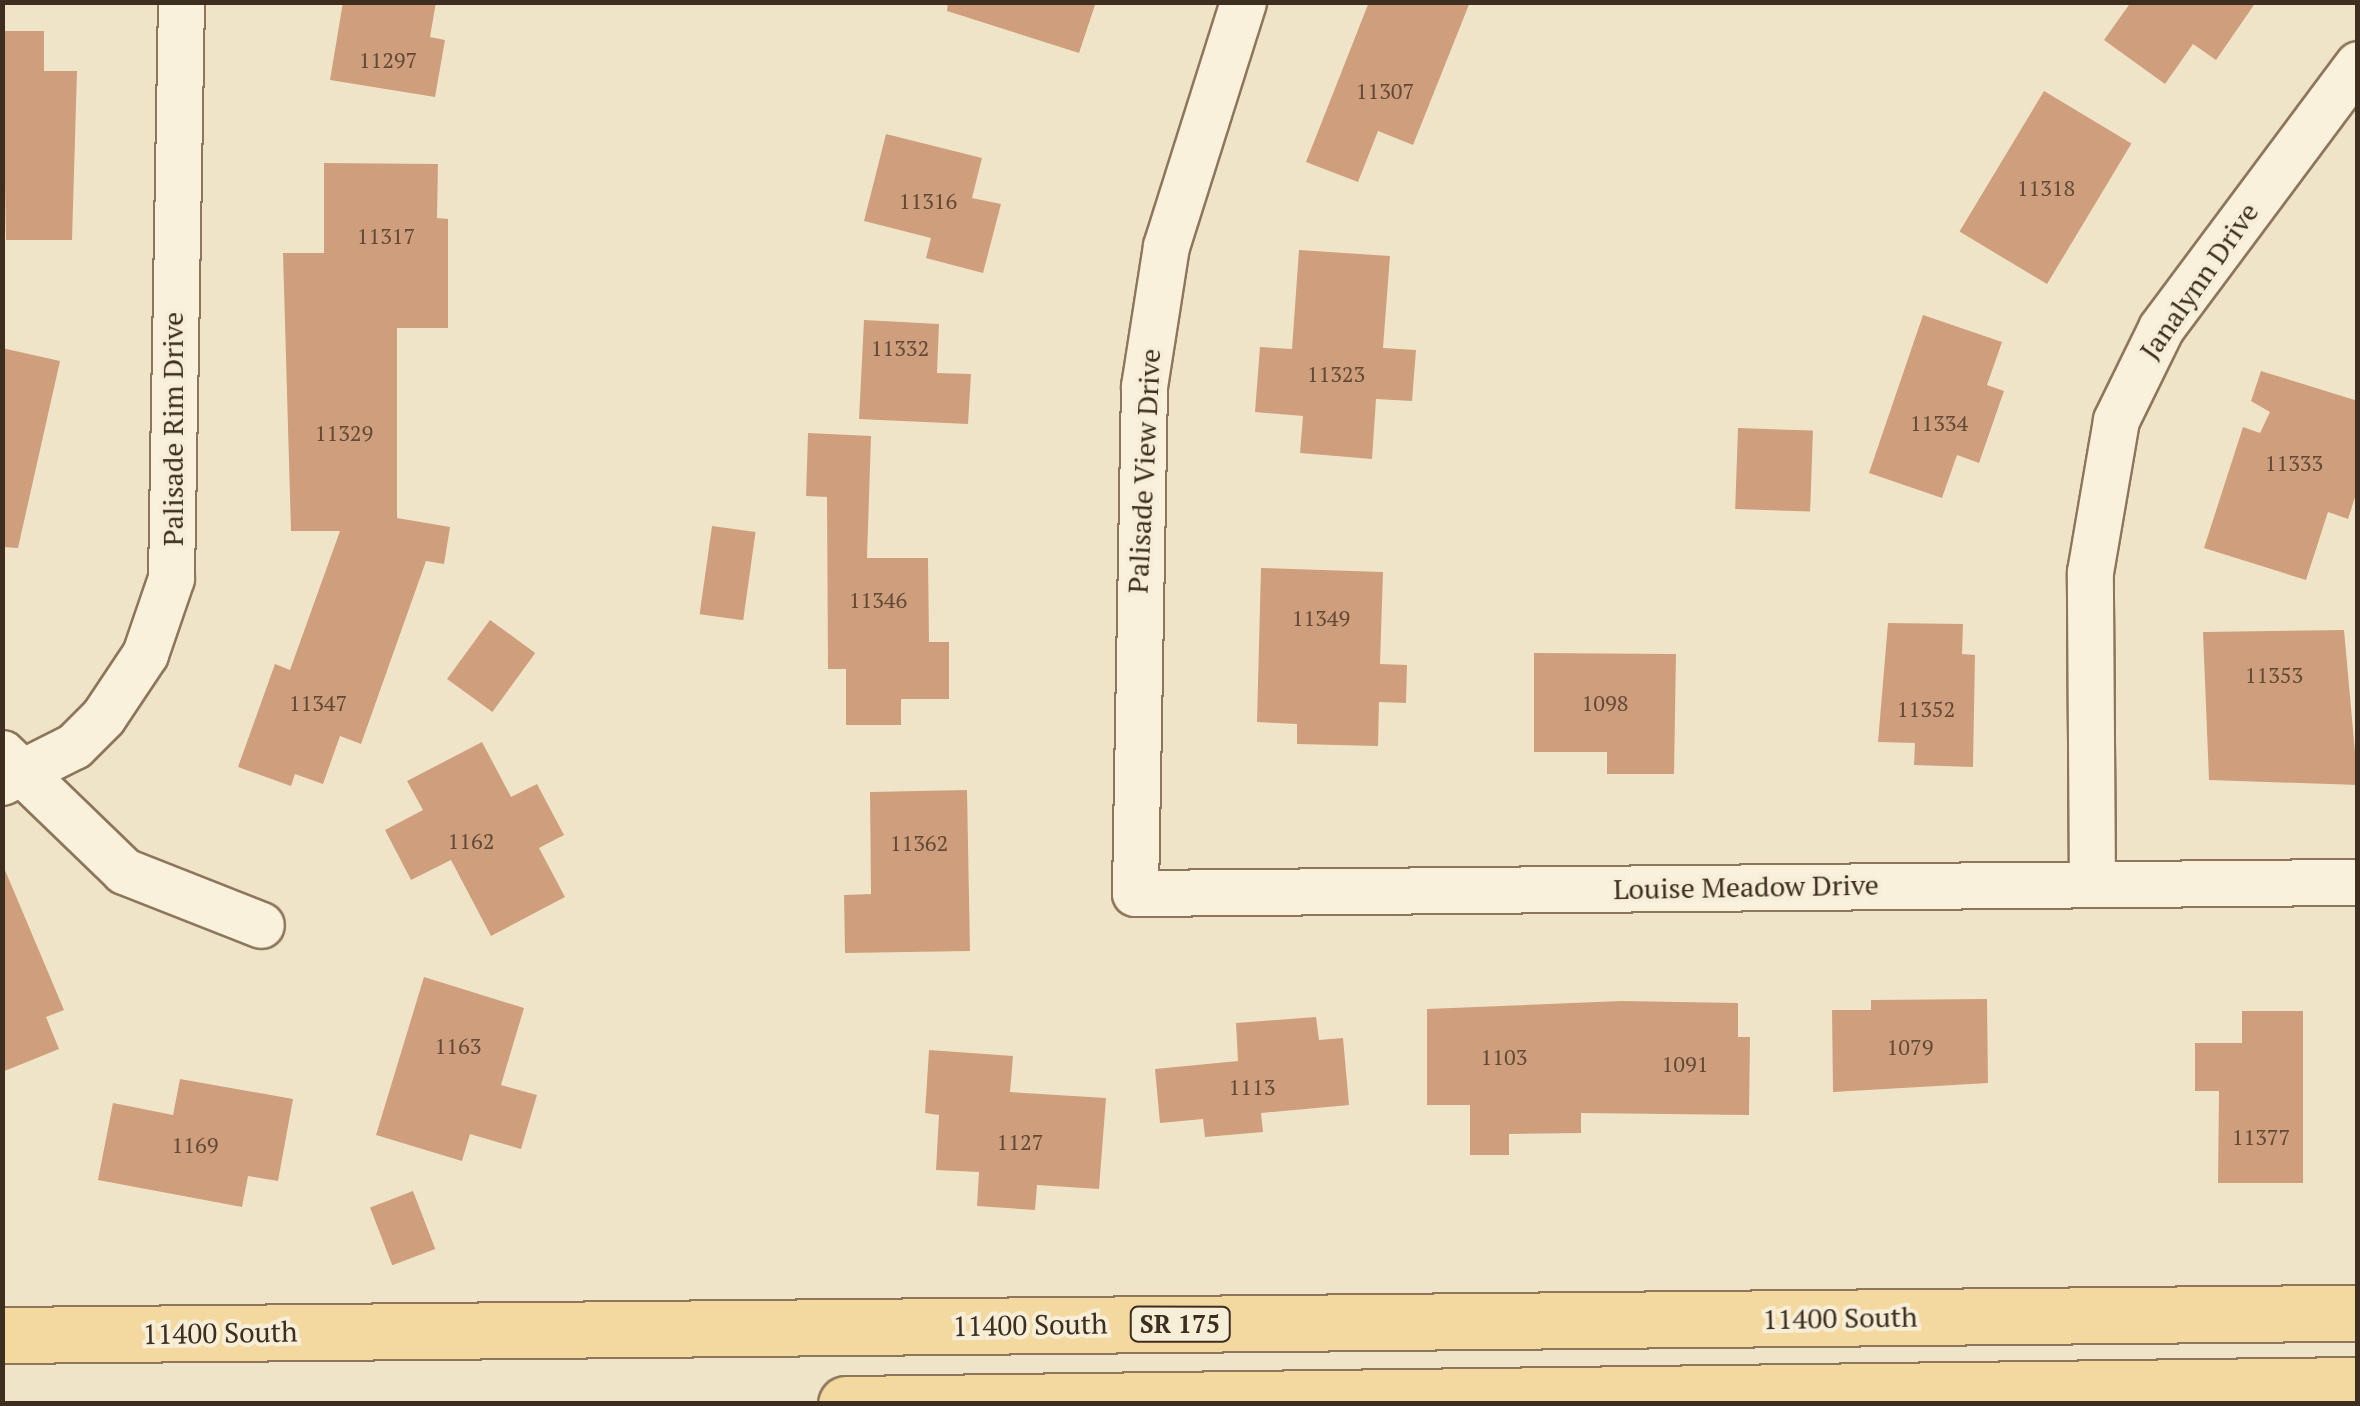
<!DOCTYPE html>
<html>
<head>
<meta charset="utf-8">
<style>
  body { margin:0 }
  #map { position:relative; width:2360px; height:1406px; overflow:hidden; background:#f0e4c8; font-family:"PT Serif",serif }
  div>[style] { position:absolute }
  .building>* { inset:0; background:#cf9f7d; transform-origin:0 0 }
  .roads { filter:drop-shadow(2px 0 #8d765c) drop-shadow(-2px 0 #8d765c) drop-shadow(0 2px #8d765c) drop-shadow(0 -2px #8d765c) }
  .minor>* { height:45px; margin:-22.5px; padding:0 22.5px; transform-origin:22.5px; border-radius:22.5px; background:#faf1dc }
  .major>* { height:55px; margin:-27.5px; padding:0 27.5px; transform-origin:27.5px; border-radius:27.5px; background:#f3d9a0 }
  span { translate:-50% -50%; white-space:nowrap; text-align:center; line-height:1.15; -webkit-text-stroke:8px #f7eed8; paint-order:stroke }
  .number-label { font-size:22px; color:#624a37 }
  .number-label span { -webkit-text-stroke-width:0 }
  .shield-label span { padding:2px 8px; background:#f7eed8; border:2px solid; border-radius:8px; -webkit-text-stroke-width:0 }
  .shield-label { font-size:25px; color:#3d2e20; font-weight:700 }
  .street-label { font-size:28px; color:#3d2e20 }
  .frame { position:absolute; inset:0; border:5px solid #3d2e20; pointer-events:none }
</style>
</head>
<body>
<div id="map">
  <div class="building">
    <div style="clip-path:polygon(343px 2px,436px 2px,430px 37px,445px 40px,435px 97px,330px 80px)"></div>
    <div style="clip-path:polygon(948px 2px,1096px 2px,1079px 53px,947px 11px)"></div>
    <div style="clip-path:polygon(1369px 2px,1470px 2px,1413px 145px,1378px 131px,1358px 182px,1306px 162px)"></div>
    <div style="clip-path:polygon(2131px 2px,2256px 2px,2216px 60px,2193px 44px,2165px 84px,2104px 40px)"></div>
    <div style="clip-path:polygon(2px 31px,44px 31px,44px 71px,77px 71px,72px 240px,6px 240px)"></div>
    <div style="left:2044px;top:91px;width:102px;height:164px;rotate:31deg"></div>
    <div style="clip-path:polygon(886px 134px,982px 158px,972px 198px,1001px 204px,983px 273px,926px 258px,931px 238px,864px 221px)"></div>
    <div style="clip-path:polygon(324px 163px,438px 164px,437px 218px,448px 219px,448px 328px,397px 328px,397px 518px,450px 527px,444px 564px,426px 561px,361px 744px,340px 736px,323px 784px,295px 774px,291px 786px,238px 767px,275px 664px,290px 670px,340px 531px,291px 531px,283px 253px,324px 253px)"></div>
    <div style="clip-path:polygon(1299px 250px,1390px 256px,1383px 348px,1416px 350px,1412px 401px,1376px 399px,1372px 459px,1300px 453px,1303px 416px,1255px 412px,1260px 347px,1292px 349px)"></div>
    <div style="clip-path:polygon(1923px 315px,2002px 342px,1987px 385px,2004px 391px,1979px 463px,1957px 455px,1942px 498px,1869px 473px)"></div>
    <div style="clip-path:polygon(864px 320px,939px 324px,937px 373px,971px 374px,968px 424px,859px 419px)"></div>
    <div style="clip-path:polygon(2px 348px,60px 361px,18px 548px,2px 547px)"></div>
    <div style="clip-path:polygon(2261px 371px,2358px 401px,2358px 488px,2348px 519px,2328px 512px,2306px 580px,2204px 548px,2243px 427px,2260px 433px,2270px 412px,2251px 401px)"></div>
    <div style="left:1738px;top:428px;width:75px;height:81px;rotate:2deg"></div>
    <div style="clip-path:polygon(808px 433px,871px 436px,867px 558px,928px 558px,929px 642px,949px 642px,949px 699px,901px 699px,901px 725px,846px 725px,846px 669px,828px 669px,827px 497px,806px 496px)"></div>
    <div style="left:712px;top:526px;width:44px;height:89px;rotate:8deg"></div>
    <div style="clip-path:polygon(1261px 568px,1383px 572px,1380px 664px,1407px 665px,1406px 703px,1379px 702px,1378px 746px,1297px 744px,1297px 724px,1257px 722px)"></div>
    <div style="left:490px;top:620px;width:56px;height:73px;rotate:36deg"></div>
    <div style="clip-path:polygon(1888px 623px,1963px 624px,1962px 654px,1975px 655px,1973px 767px,1914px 765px,1915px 743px,1878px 742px)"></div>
    <div style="clip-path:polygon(2344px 630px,2358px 785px,2209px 780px,2203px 632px)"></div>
    <div style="clip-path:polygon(1534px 653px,1676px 654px,1674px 774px,1607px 774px,1607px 752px,1534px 752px)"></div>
    <div style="clip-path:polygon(482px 742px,511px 797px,537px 784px,564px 835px,539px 848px,565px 897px,491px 936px,451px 860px,411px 880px,385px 830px,423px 810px,407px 781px)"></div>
    <div style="clip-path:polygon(967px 790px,970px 951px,845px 953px,844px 895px,871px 894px,870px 792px)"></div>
    <div style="clip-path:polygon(2px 863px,64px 1010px,46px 1017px,59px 1049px,2px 1072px)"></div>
    <div style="clip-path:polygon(424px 977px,524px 1008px,501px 1085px,537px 1095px,521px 1149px,470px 1134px,462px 1161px,376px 1135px)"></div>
    <div style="clip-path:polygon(1987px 999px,1988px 1083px,1833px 1092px,1832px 1010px,1871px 1010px,1871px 1000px)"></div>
    <div style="clip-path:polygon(1621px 1001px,1738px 1003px,1738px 1037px,1750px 1037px,1749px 1115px,1581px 1113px,1581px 1133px,1509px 1134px,1509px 1155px,1470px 1155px,1470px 1105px,1427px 1105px,1427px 1009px)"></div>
    <div style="clip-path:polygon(2242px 1011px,2303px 1011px,2303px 1183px,2218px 1183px,2219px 1091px,2195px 1091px,2195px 1043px,2242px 1043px)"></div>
    <div style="clip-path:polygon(1316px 1017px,1319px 1040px,1343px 1038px,1349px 1105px,1261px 1113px,1263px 1132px,1205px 1137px,1203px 1119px,1160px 1123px,1155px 1069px,1238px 1061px,1236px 1023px)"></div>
    <div style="clip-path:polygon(929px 1050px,1013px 1056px,1010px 1092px,1106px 1098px,1099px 1189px,1037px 1185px,1035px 1210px,977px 1206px,979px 1172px,936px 1170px,939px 1115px,925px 1113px)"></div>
    <div style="clip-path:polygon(180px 1079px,293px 1099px,278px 1181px,248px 1176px,242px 1207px,98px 1180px,113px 1103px,173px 1115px)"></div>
    <div style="left:413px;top:1191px;width:62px;height:46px;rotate:69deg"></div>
  </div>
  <div class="roads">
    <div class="minor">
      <div style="left:1243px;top:2px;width:256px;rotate:107.5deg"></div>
      <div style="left:1166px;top:246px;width:142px;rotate:98.9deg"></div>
      <div style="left:1144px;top:386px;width:507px;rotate:91.02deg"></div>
      <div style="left:1135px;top:893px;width:1223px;rotate:-0.52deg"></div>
      <div style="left:2px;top:753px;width:170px;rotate:44deg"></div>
      <div style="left:124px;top:871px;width:147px;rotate:21.5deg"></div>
      <div style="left:2px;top:782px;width:80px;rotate:-26.6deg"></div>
      <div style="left:74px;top:746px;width:41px;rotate:-45deg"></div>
      <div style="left:103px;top:717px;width:76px;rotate:-56.3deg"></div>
      <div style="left:145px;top:654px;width:80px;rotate:-71.1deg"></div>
      <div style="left:171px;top:578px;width:576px;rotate:-89.01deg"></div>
      <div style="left:2092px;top:884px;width:312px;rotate:-90.4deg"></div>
      <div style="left:2090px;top:572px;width:154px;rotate:-80.3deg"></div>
      <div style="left:2116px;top:420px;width:102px;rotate:-63.9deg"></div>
      <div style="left:2161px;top:328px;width:329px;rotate:-53.3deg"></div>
    </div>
    <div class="major">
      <div style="left:2px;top:1335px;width:2356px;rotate:-0.54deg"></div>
      <div style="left:846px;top:1404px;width:1512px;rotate:-0.72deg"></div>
    </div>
  </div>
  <div class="number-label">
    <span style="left:388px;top:60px">11297</span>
    <span style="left:1385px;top:91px">11307</span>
    <span style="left:2046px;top:188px">11318</span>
    <span style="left:928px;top:201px">11316</span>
    <span style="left:386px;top:236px">11317</span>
    <span style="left:900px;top:348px">11332</span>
    <span style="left:1336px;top:374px">11323</span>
    <span style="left:1939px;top:423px">11334</span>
    <span style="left:344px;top:433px">11329</span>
    <span style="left:2294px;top:463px">11333</span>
    <span style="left:878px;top:600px">11346</span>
    <span style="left:1321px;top:618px">11349</span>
    <span style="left:2274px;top:675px">11353</span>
    <span style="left:318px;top:703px">11347</span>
    <span style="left:1605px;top:703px">1098</span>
    <span style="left:1926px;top:709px">11352</span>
    <span style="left:471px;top:841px">1162</span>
    <span style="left:919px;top:843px">11362</span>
    <span style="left:458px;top:1046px">1163</span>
    <span style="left:1910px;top:1047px">1079</span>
    <span style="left:1504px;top:1057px">1103</span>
    <span style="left:1685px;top:1064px">1091</span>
    <span style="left:1252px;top:1087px">1113</span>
    <span style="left:2261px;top:1137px">11377</span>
    <span style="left:1020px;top:1142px">1127</span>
    <span style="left:195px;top:1145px">1169</span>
  </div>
  <div class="shield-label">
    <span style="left:1180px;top:1324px">SR 175</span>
  </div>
  <div class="street-label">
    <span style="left:2199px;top:281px;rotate:-55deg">Janalynn Drive</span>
    <span style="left:173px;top:429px;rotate:-90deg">Palisade Rim Drive</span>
    <span style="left:1144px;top:471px;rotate:-87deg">Palisade View Drive</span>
    <span style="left:1746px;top:887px;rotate:-1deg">Louise Meadow Drive</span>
    <span style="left:1840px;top:1318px;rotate:-1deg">11400 South</span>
    <span style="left:1030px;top:1325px;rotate:-1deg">11400 South</span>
    <span style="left:220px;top:1333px;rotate:-1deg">11400 South</span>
  </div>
  <div class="frame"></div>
</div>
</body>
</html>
